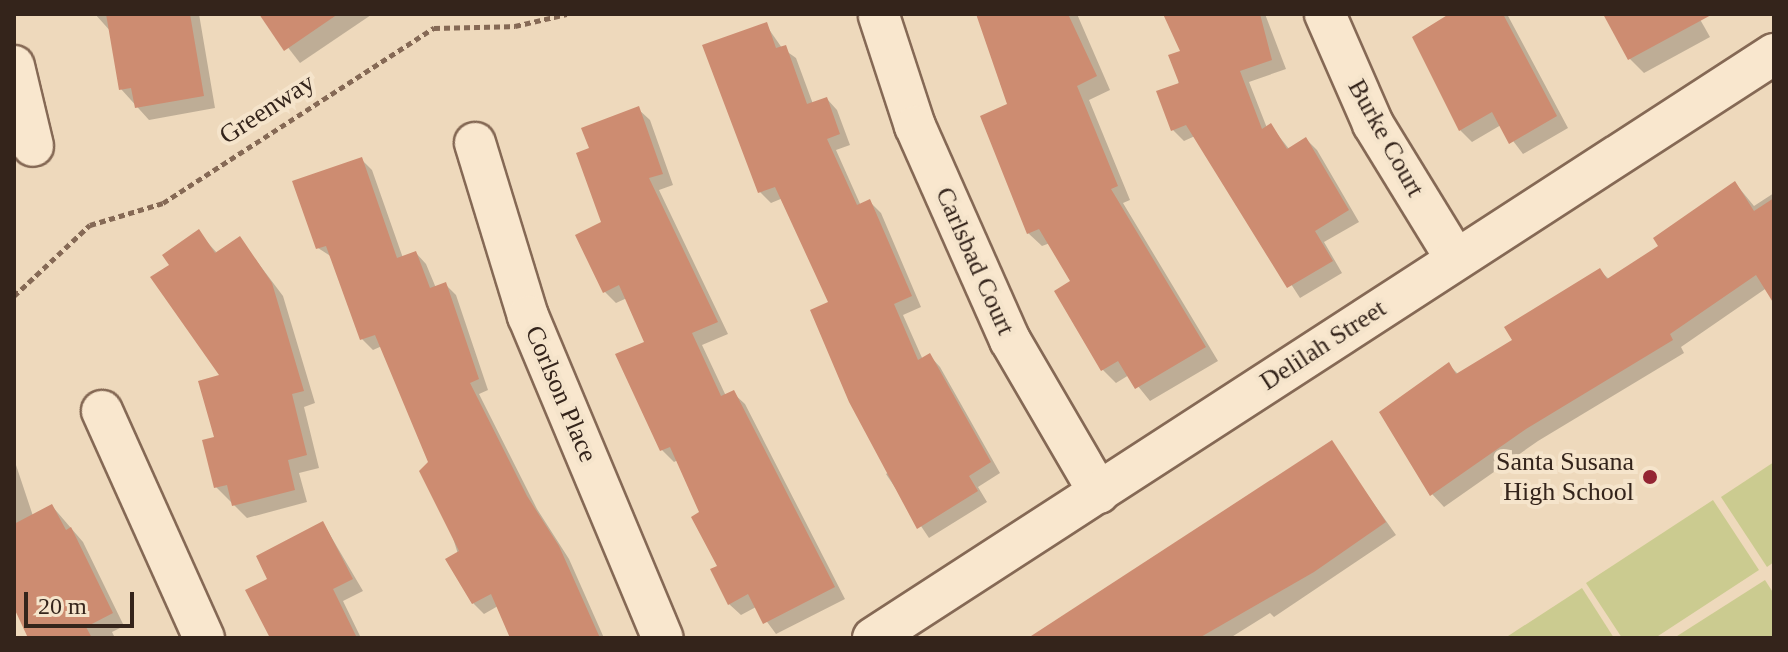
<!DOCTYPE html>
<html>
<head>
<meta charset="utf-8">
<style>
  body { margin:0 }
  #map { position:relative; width:1788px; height:652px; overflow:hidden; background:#eed9bc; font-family:Georgia,serif }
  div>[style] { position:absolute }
  .green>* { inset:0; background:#cbcb90 }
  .shadow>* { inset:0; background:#0003 }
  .building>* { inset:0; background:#cd8c71 }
  .path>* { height:5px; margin-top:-2.5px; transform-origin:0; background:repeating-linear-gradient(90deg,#856955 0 6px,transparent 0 10px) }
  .roads { filter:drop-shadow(2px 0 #856955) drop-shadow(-2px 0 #856955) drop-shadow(0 2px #856955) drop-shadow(0 -2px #856955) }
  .minor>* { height:40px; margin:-20px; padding:0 20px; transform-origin:20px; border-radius:20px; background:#f9e7ce }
  .dots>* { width:22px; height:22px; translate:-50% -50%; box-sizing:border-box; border:4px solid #f5e4cb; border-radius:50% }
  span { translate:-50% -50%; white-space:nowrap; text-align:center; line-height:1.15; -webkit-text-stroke:8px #f5e4cb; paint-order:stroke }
  .street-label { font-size:26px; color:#34241b }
  .poi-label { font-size:26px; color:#34241b }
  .right { translate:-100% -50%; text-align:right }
  .frame { position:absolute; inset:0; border:16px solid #34241b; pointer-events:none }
  .scale { position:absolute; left:24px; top:592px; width:110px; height:36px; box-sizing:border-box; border:4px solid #34241b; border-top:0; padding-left:10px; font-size:24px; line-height:28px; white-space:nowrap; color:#34241b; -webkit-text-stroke:6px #f5e4cb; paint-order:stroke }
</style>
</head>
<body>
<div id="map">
  <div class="green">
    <div style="clip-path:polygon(1774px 462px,1774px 562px,1767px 567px,1721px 497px)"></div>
    <div style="clip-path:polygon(1713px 500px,1759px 570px,1655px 638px,1622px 638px,1586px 583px)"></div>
    <div style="clip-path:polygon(1765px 580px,1774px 594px,1774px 638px,1674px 638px)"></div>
    <div style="clip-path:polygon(1582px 588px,1614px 638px,1505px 638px)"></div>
  </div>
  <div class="shadow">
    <div style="clip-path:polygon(95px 14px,199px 14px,215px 108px,149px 120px,121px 89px,112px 33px)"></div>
    <div style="clip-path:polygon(262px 14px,370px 14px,371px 15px,300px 63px)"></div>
    <div style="clip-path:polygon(987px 14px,1077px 14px,1110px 90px,1089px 100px,1130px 200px,1123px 203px,1218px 361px,1150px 401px,1129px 375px,1116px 383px,1103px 370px,1073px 282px,1050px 243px,1042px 246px,1028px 233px,1009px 105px,1000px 83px,1005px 81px)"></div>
    <div style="clip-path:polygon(1165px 14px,1265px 14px,1286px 69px,1249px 82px,1267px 128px,1271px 126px,1289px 149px,1306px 139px,1317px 150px,1359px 222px,1324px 242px,1342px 273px,1300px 298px,1195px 136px,1184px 141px,1173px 130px,1182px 52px)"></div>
    <div style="clip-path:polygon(1453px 14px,1507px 14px,1568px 128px,1523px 154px,1501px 125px,1472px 142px,1460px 130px,1414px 37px)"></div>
    <div style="clip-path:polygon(1606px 14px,1697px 14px,1710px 37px,1644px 73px,1630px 59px)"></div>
    <div style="clip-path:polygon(766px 25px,782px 48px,796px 58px,813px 104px,827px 99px,837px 110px,850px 145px,836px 150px,861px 206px,870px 202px,881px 213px,921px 307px,903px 315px,923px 360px,930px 356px,940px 367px,1000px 473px,978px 487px,987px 502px,929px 538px,886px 474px,892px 470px,831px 303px,783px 198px,771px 203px,760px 192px)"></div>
    <div style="clip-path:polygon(638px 109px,650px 120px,673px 185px,659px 190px,728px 334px,702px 345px,726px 396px,733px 393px,745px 404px,845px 599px,776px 634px,756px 607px,741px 615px,729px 604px,702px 513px,678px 460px,674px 462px,662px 450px,617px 355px,646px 343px,627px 298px,616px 303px,605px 292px,603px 223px,591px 150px)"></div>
    <div style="clip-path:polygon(361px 159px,372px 170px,403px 258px,416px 253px,426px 264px,436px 288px,446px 285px,456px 295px,488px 390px,479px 394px,537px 509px,569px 559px,604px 638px,514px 638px,498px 606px,484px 614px,473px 603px,430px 463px,382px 346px,373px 350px,362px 339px,332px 257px,318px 248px)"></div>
    <div style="clip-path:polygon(1735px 183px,1754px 206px,1774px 193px,1774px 291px,1768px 287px,1681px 347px,1684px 353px,1538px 441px,1444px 507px,1432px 494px,1449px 365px,1459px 375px,1515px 341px,1599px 270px,1610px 280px,1661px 247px)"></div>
    <div style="clip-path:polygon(198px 232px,218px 254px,240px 239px,283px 296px,315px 403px,304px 407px,319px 468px,299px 473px,307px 502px,247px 518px,216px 487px,222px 376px,171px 265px)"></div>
    <div style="clip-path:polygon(1331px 443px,1396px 535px,1274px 617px,1270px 613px,1230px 638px,1061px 638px)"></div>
    <div style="clip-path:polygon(14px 459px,33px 516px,52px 506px,83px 542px,124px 626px,112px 632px,115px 638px,30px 638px,14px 605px)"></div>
    <div style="clip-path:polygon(323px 523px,363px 591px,343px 601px,361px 638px,272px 638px,270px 579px)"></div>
  </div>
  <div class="building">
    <div style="clip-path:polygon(106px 14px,190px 14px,204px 96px,135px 108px,131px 88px,119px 90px)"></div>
    <div style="clip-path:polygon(259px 14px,338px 14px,284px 51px)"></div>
    <div style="clip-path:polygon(976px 14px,1068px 14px,1097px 76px,1077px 86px,1118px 186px,1111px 189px,1206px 347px,1135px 389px,1118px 361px,1101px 371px,1054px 291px,1070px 281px,1039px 229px,1027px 234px,980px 116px,1007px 104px)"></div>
    <div style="clip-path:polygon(1163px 14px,1260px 14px,1272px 60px,1240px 71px,1262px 129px,1271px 123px,1287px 149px,1306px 137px,1349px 210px,1315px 231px,1333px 261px,1287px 288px,1186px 125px,1171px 131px,1156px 91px,1179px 83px,1168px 55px,1180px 51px)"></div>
    <div style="clip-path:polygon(1449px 14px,1503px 14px,1557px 116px,1509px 144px,1492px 112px,1459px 131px,1412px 37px)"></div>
    <div style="clip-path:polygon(1603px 14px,1713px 14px,1628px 60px)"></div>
    <div style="clip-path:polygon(767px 22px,776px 48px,786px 45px,807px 104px,827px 97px,840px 134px,827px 139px,857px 205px,870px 199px,912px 296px,894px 304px,918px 360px,930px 353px,991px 462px,969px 476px,978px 491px,917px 529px,849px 402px,810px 310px,828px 302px,775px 187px,758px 193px,702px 45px)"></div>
    <div style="clip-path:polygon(639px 106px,663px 174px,649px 178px,718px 322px,692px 333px,721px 396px,734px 390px,835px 587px,763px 624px,748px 594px,728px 605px,710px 569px,717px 566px,691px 517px,699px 512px,670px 447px,660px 451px,615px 354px,644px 342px,619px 285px,603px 293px,575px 235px,601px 222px,576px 153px,589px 148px,581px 128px)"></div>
    <div style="clip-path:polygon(362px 157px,397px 258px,416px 251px,430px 288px,446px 282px,479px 379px,470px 383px,527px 496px,559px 546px,600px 638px,510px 638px,491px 594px,472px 604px,445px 559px,459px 551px,419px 471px,428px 462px,375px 335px,360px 340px,326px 246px,316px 249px,292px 181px)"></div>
    <div style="clip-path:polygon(1735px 181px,1754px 211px,1774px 198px,1774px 304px,1756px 275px,1670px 334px,1673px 340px,1526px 429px,1430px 496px,1379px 412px,1449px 362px,1456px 374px,1512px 340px,1504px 327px,1600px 268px,1607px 279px,1658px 246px,1653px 238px)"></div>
    <div style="clip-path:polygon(199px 229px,215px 253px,240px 236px,272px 283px,304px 391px,292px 394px,307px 455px,288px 460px,295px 490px,232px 506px,227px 485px,214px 488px,202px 440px,214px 437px,198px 381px,219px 375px,150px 277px,169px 265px,162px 255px)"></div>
    <div style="clip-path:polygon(1332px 440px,1386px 522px,1314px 572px,1199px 638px,1028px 638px)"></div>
    <div style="clip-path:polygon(52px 504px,66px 530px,71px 527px,113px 613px,86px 627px,92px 638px,28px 638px,14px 608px,14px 524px)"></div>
    <div style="clip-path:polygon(323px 521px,353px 579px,333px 589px,357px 638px,270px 638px,245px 590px,267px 579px,256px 556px)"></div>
  </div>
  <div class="path">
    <div style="left:14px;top:296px;width:104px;rotate:-43.1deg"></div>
    <div style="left:90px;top:225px;width:76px;rotate:-16.8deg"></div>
    <div style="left:163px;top:203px;width:323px;rotate:-32.9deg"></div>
    <div style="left:434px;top:28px;width:81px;rotate:-1.4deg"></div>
    <div style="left:515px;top:26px;width:53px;rotate:-13deg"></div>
  </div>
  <div class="roads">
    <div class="minor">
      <div style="left:1325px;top:14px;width:120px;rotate:66.4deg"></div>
      <div style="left:1373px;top:124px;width:157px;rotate:58.5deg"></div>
      <div style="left:879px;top:16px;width:116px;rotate:71.9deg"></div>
      <div style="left:915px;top:126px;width:234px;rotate:66.1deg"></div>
      <div style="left:1010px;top:340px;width:177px;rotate:59.8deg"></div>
      <div style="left:14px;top:66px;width:82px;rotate:76.6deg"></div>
      <div style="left:475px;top:143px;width:181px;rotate:73deg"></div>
      <div style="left:528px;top:316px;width:349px;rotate:67.3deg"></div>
      <div style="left:102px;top:411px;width:249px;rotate:65.8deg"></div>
      <div style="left:873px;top:638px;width:1074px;rotate:-32.95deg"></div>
    </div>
  </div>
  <div class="dots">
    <div style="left:1650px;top:477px;background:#942533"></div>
  </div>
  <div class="street-label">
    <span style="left:267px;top:109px;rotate:-33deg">Greenway</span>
    <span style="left:1386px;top:138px;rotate:61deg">Burke Court</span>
    <span style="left:975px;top:261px;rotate:66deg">Carlsbad Court</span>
    <span style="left:1323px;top:345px;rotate:-33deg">Delilah Street</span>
    <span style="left:561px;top:394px;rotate:67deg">Corlson Place</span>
  </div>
  <div class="poi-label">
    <span class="right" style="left:1634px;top:477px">Santa Susana<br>High School</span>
  </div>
  <div class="frame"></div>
  <div class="scale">20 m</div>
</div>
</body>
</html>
